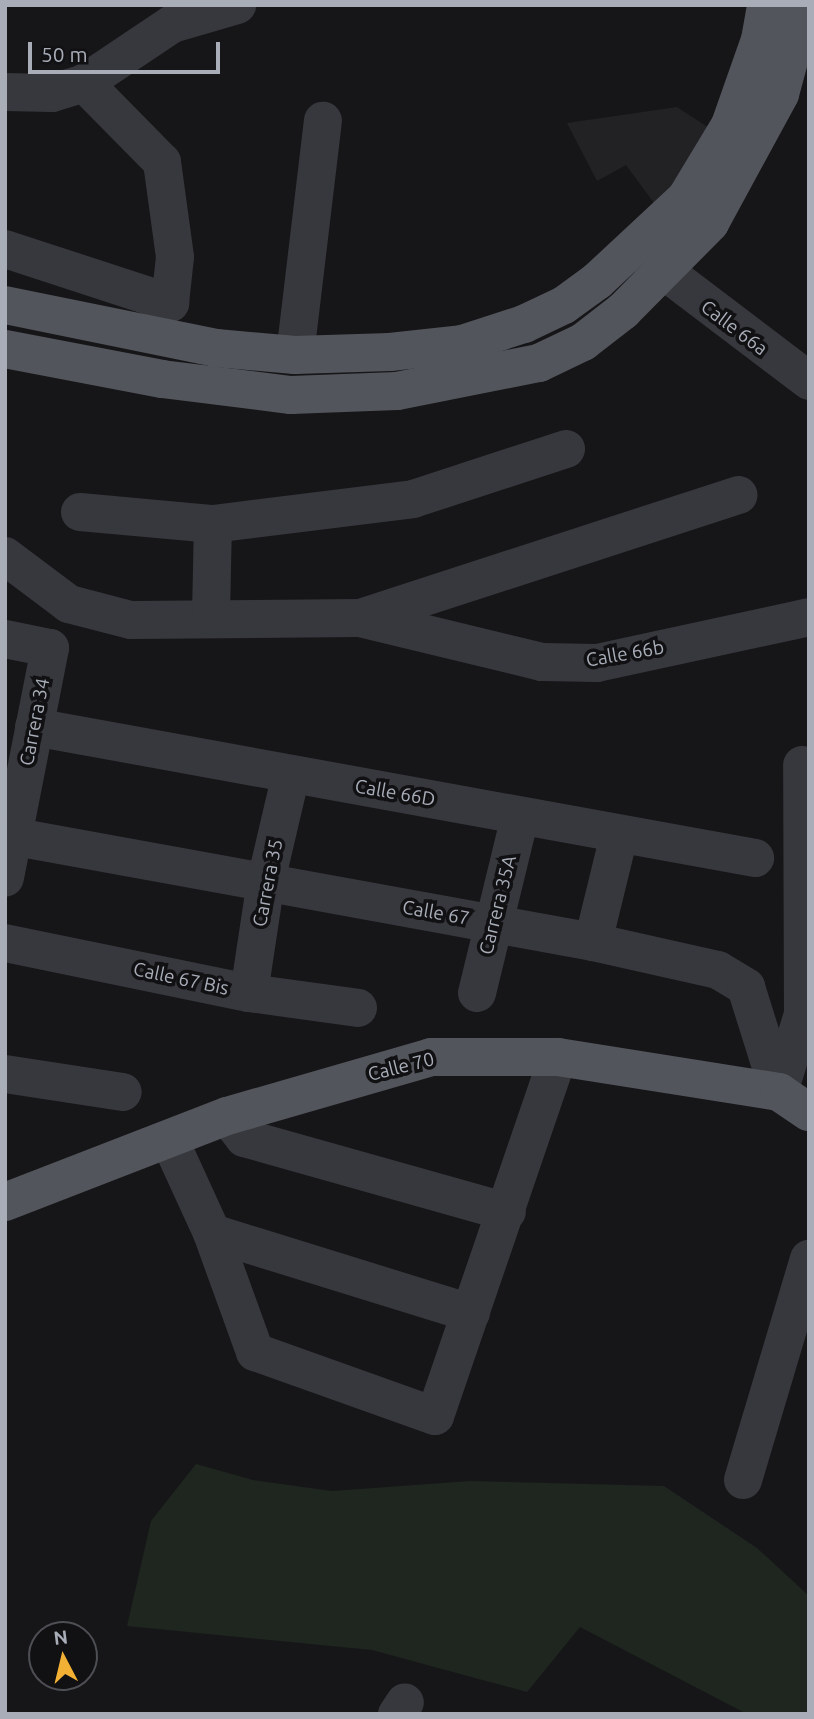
<!DOCTYPE html>
<html>
<head>
<meta charset="utf-8">
<style>
  body { margin:0 }
  #map { position:relative; width:814px; height:1719px; overflow:hidden; background:#161618; font-family:Ubuntu,sans-serif }
  div>[style] { position:absolute }
  .built>* { inset:0; background:#222225 }
  .green>* { inset:0; background:#1e261f }
  .minor>* { height:38px; margin:-19px; padding:0 19px; transform-origin:19px; border-radius:19px; background:#37383d }
  .major>* { height:38px; margin:-19px; padding:0 19px; transform-origin:19px; border-radius:19px; background:#53555c }
  span { translate:-50% -50%; white-space:nowrap; text-align:center; line-height:1.15; -webkit-text-stroke:7px #111113; paint-order:stroke }
  .street-label { font-size:19px; color:#a8adb8 }
  .frame { position:absolute; inset:0; border:7px solid #a8adb8; pointer-events:none }
  .north { position:absolute; left:28px; top:1621px; width:70px; height:70px; box-sizing:border-box; background:#111113; border:2px solid #4d4f55; border-radius:50%; rotate:353deg; font-size:19px; font-weight:700; line-height:28px; text-align:center; color:#a8adb8 }
  .north::after { content:''; display:block; margin:auto; width:24px; height:32px; background:#f2b134; clip-path:polygon(50% 0,100% 100%,50% 72%,0 100%) }
  .scale { position:absolute; left:28px; top:42px; width:192px; height:32px; box-sizing:border-box; border:4px solid #a8adb8; border-top:0; padding-left:9px; font-size:21px; line-height:24px; white-space:nowrap; color:#a8adb8; -webkit-text-stroke:5px #111113; paint-order:stroke }
</style>
</head>
<body>
<div id="map">
  <div class="built">
    <div style="clip-path:polygon(677px 107px,723px 137px,665px 218px,626px 165px,597px 181px,567px 123px)"></div>
  </div>
  <div class="green">
    <div style="clip-path:polygon(196px 1464px,253px 1480px,332px 1491px,470px 1481px,664px 1486px,757px 1548px,809px 1596px,809px 1714px,747px 1714px,580px 1627px,527px 1692px,372px 1650px,127px 1626px,151px 1521px)"></div>
  </div>
  <div class="minor">
    <div style="left:5px;top:92px;width:47px;rotate:1.2deg"></div>
    <div style="left:52px;top:93px;width:34px;rotate:-17deg"></div>
    <div style="left:84px;top:83px;width:106px;rotate:-33.8deg"></div>
    <div style="left:172px;top:24px;width:68px;rotate:-16.3deg"></div>
    <div style="left:5px;top:249px;width:174px;rotate:18.1deg"></div>
    <div style="left:170px;top:303px;width:46px;rotate:-83.8deg"></div>
    <div style="left:175px;top:257px;width:96px;rotate:-97.8deg"></div>
    <div style="left:162px;top:162px;width:111px;rotate:-134.6deg"></div>
    <div style="left:638px;top:251px;width:215px;rotate:37.2deg"></div>
    <div style="left:295px;top:355px;width:236px;rotate:-83.2deg"></div>
    <div style="left:80px;top:512px;width:134px;rotate:5.2deg"></div>
    <div style="left:213px;top:524px;width:202px;rotate:-7.1deg"></div>
    <div style="left:413px;top:499px;width:161px;rotate:-18.1deg"></div>
    <div style="left:5px;top:556px;width:80px;rotate:36.9deg"></div>
    <div style="left:69px;top:604px;width:64px;rotate:14.5deg"></div>
    <div style="left:131px;top:620px;width:229px;rotate:-0.5deg"></div>
    <div style="left:360px;top:618px;width:398px;rotate:-18deg"></div>
    <div style="left:211px;top:616px;width:92px;rotate:-88.8deg"></div>
    <div style="left:360px;top:618px;width:187px;rotate:13.6deg"></div>
    <div style="left:542px;top:662px;width:55px;rotate:1deg"></div>
    <div style="left:597px;top:663px;width:217px;rotate:-12.2deg"></div>
    <div style="left:5px;top:639px;width:46px;rotate:11.3deg"></div>
    <div style="left:50px;top:648px;width:234px;rotate:101.1deg"></div>
    <div style="left:34px;top:727px;width:733px;rotate:10.3deg"></div>
    <div style="left:5px;top:835px;width:598px;rotate:10.31deg"></div>
    <div style="left:593px;top:942px;width:128px;rotate:12.6deg"></div>
    <div style="left:718px;top:970px;width:33px;rotate:31deg"></div>
    <div style="left:746px;top:987px;width:110px;rotate:72.6deg"></div>
    <div style="left:593px;top:942px;width:110px;rotate:-76.3deg"></div>
    <div style="left:5px;top:943px;width:249px;rotate:11.6deg"></div>
    <div style="left:249px;top:993px;width:110px;rotate:7.8deg"></div>
    <div style="left:249px;top:993px;width:113px;rotate:-81.4deg"></div>
    <div style="left:266px;top:881px;width:110px;rotate:-76.8deg"></div>
    <div style="left:477px;top:993px;width:182px;rotate:-76.3deg"></div>
    <div style="left:5px;top:1074px;width:119px;rotate:8.7deg"></div>
    <div style="left:779px;top:1092px;width:82px;rotate:-72.9deg"></div>
    <div style="left:803px;top:1014px;width:249px;rotate:-90.2deg"></div>
    <div style="left:227px;top:1116px;width:28px;rotate:52deg"></div>
    <div style="left:244px;top:1138px;width:273px;rotate:15.7deg"></div>
    <div style="left:169px;top:1139px;width:103px;rotate:65.4deg"></div>
    <div style="left:212px;top:1233px;width:127px;rotate:70.1deg"></div>
    <div style="left:255px;top:1352px;width:191px;rotate:19.6deg"></div>
    <div style="left:435px;top:1416px;width:379px;rotate:-71.1deg"></div>
    <div style="left:212px;top:1233px;width:271px;rotate:17.2deg"></div>
    <div style="left:743px;top:1480px;width:231px;rotate:-73.4deg"></div>
    <div style="left:397px;top:1714px;width:14px;rotate:-56deg"></div>
  </div>
  <div class="major">
    <div style="left:5px;top:305px;width:215px;rotate:11.5deg"></div>
    <div style="left:216px;top:348px;width:79px;rotate:5.1deg"></div>
    <div style="left:295px;top:355px;width:95px;rotate:-1.8deg"></div>
    <div style="left:390px;top:352px;width:72px;rotate:-6.3deg"></div>
    <div style="left:462px;top:344px;width:65px;rotate:-17.9deg"></div>
    <div style="left:524px;top:324px;width:44px;rotate:-25.4deg"></div>
    <div style="left:564px;top:305px;width:41px;rotate:-36deg"></div>
    <div style="left:597px;top:281px;width:122px;rotate:-43deg"></div>
    <div style="left:686px;top:198px;width:85px;rotate:-58.9deg"></div>
    <div style="left:730px;top:125px;width:90px;rotate:-70.6deg"></div>
    <div style="left:760px;top:40px;width:36px;rotate:-80deg"></div>
    <div style="left:5px;top:349px;width:160px;rotate:10.8deg"></div>
    <div style="left:162px;top:379px;width:130px;rotate:7.1deg"></div>
    <div style="left:291px;top:395px;width:106px;rotate:-2.2deg"></div>
    <div style="left:397px;top:391px;width:145px;rotate:-11.2deg"></div>
    <div style="left:539px;top:363px;width:49px;rotate:-25.5deg"></div>
    <div style="left:583px;top:342px;width:51px;rotate:-37.8deg"></div>
    <div style="left:623px;top:311px;width:124px;rotate:-45.3deg"></div>
    <div style="left:710px;top:223px;width:147px;rotate:-61.5deg"></div>
    <div style="left:780px;top:94px;width:92px;rotate:-74.9deg"></div>
    <div style="left:5px;top:1202px;width:238px;rotate:-21.2deg"></div>
    <div style="left:227px;top:1116px;width:212px;rotate:-16.1deg"></div>
    <div style="left:431px;top:1057px;width:127px"></div>
    <div style="left:558px;top:1057px;width:224px;rotate:9deg"></div>
    <div style="left:779px;top:1092px;width:36px;rotate:34deg"></div>
  </div>
  <div class="street-label">
    <span style="left:734px;top:328px;rotate:37deg">Calle 66a</span>
    <span style="left:625px;top:654px;rotate:-10deg">Calle 66b</span>
    <span style="left:35px;top:722px;rotate:-79deg">Carrera 34</span>
    <span style="left:395px;top:793px;rotate:10deg">Calle 66D</span>
    <span style="left:268px;top:883px;rotate:-79deg">Carrera 35</span>
    <span style="left:498px;top:905px;rotate:-76deg">Carrera 35A</span>
    <span style="left:436px;top:913px;rotate:10deg">Calle 67</span>
    <span style="left:181px;top:979px;rotate:12deg">Calle 67 Bis</span>
    <span style="left:401px;top:1067px;rotate:-14deg">Calle 70</span>
  </div>
  <div class="frame"></div>
  <div class="north">N</div>
  <div class="scale">50 m</div>
</div>
</body>
</html>
